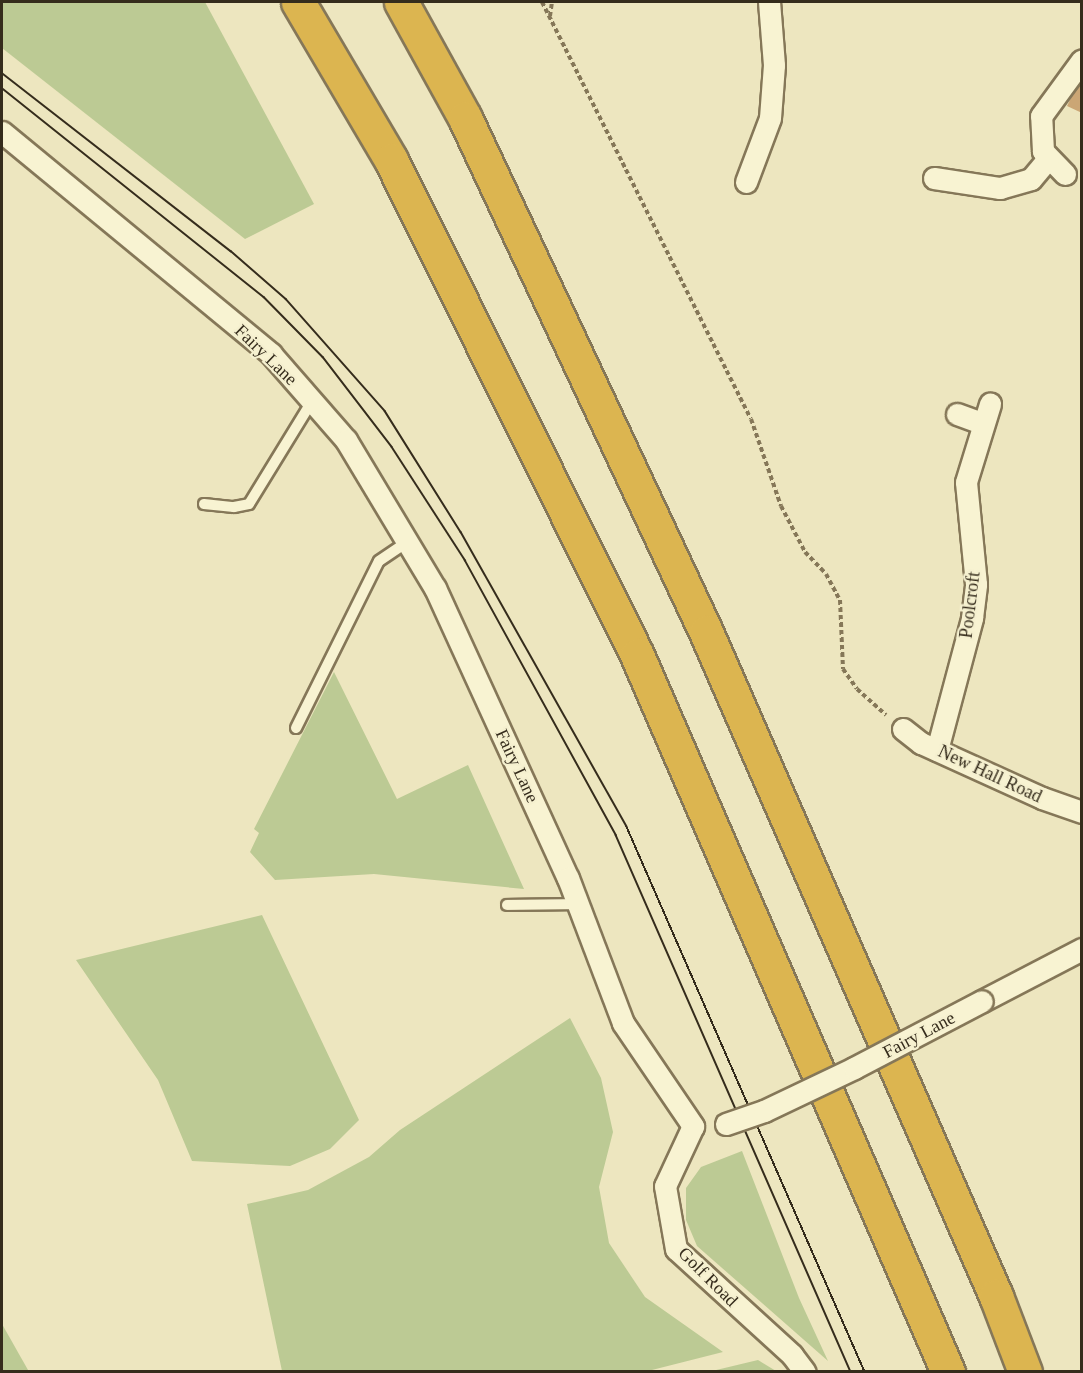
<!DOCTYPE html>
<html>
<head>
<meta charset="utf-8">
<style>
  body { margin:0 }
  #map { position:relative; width:1083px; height:1373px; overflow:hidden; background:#ede6bf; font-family:Georgia,serif }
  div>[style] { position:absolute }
  .green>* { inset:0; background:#bcca94 }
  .building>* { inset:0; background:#cba675 }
  .path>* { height:4px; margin-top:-2px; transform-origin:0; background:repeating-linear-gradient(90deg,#857758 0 4.5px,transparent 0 7.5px) }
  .roads { filter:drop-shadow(2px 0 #857758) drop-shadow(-2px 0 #857758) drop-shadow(0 2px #857758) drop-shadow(0 -2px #857758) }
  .lane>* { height:10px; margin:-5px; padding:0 5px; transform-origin:5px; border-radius:5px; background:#f8f3d2 }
  .street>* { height:21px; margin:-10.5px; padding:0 10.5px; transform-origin:10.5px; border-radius:10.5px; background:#f8f3d2 }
  .highway>* { height:33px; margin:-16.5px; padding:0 16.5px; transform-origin:16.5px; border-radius:16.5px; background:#dcb550 }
  .tram>* { height:1.5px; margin:-0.75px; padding:0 0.75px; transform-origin:0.75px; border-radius:0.75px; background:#352c1c }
  .bridges { filter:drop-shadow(2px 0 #857758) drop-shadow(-2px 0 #857758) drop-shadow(0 2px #857758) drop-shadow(0 -2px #857758) }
  .street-bridge>* { height:21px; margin:-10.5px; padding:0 10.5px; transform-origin:10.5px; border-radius:10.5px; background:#f8f3d2 }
  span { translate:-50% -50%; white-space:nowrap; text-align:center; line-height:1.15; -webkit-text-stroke:4.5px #f5f0cf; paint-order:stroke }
  .street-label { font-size:18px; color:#352c1c }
  .frame { position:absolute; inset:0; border:3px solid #352c1c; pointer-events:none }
</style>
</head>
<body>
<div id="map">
  <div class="green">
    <div style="clip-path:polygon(2px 2px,205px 2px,314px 204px,245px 239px,2px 48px)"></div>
    <div style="clip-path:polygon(334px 672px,397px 799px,468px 765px,524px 889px,374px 874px,275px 880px,250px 852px,259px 833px,254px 829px)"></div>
    <div style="clip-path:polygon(262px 915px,359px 1120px,330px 1149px,290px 1166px,192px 1161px,158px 1080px,76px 960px)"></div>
    <div style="clip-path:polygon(570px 1018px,601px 1078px,613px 1132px,599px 1187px,609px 1243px,645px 1297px,723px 1352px,648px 1371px,282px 1371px,247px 1204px,308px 1190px,369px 1157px,400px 1130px)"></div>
    <div style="clip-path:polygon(742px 1151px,799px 1298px,828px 1361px,697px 1246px,686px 1220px,686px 1188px,701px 1167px)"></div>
    <div style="clip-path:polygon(2px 1324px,28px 1370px,28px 1371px,2px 1371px)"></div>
    <div style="clip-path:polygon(758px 1360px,776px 1371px,712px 1371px)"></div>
  </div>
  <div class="building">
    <div style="clip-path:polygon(1082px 74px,1082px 113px,1067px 106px)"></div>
  </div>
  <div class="path">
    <div style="left:542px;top:2px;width:466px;rotate:63.4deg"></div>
    <div style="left:751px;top:419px;width:92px;rotate:71deg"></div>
    <div style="left:781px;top:506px;width:52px;rotate:62.4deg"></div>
    <div style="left:805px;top:552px;width:30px;rotate:46deg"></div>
    <div style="left:826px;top:574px;width:30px;rotate:62deg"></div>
    <div style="left:840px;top:600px;width:69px;rotate:87.5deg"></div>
    <div style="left:843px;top:669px;width:24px;rotate:55deg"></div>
    <div style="left:857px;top:689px;width:39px;rotate:42deg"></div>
    <div style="left:550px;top:16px;width:14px;rotate:-82deg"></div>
  </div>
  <div class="roads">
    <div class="lane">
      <div style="left:204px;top:504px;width:30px;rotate:6deg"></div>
      <div style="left:234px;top:507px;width:15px;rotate:-11deg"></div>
      <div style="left:249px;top:504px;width:121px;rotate:-58.5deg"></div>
      <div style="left:296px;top:728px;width:186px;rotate:-63.6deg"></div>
      <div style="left:379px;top:561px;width:34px;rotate:-34deg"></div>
      <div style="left:507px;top:905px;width:71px;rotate:-0.8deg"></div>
    </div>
    <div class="street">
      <div style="left:2px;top:132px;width:349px;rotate:39.5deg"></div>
      <div style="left:271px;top:354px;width:114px;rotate:48.9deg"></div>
      <div style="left:346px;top:440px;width:173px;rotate:59deg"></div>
      <div style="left:435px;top:588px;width:319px;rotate:65.4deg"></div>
      <div style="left:568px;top:878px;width:155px;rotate:69.2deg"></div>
      <div style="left:623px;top:1023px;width:125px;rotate:55.8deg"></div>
      <div style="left:1065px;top:174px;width:32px;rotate:-134deg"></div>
      <div style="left:1043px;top:151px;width:35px;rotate:-93deg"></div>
      <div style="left:1041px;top:116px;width:69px;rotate:-53.8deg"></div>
      <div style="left:934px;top:178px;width:67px;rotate:8.6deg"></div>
      <div style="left:1000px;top:188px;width:32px;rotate:-16deg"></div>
      <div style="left:1031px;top:179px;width:26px;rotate:-50deg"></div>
      <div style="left:746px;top:182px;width:68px;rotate:-69.4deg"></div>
      <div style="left:770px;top:118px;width:53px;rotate:-85.7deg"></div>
      <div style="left:774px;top:65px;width:63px;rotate:-94.5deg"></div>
      <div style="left:957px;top:414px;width:27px;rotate:20deg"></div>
      <div style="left:903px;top:729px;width:23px;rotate:38deg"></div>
      <div style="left:921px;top:743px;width:133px;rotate:24.4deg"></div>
      <div style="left:1042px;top:798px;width:42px;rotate:19.3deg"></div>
      <div style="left:937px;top:750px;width:137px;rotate:-75.1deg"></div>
      <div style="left:972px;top:618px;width:34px;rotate:-83deg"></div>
      <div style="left:976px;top:584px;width:102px;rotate:-95.6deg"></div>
      <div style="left:966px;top:482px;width:82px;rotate:-72.9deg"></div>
      <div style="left:982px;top:1001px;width:113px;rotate:-27.5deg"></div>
      <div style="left:693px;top:1126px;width:66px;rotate:115deg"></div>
      <div style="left:665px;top:1186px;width:64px;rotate:80.1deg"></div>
      <div style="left:676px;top:1249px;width:157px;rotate:42.4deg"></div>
      <div style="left:792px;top:1355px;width:21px;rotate:53deg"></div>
    </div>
    <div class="highway">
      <div style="left:298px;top:2px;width:183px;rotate:59.5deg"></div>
      <div style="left:391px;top:160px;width:553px;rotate:63.57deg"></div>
      <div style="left:637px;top:655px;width:782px;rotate:66.55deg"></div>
      <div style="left:401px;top:2px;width:132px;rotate:61.1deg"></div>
      <div style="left:465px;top:118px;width:568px;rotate:64.88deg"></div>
      <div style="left:706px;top:632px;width:725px;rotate:66.41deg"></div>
      <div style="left:996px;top:1296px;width:81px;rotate:69.1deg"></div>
    </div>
  </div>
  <div class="tram">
    <div style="left:2px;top:73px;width:290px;rotate:37.9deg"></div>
    <div style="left:231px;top:251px;width:73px;rotate:41.1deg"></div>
    <div style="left:286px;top:299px;width:149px;rotate:48.5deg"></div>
    <div style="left:385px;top:411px;width:143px;rotate:57.9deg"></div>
    <div style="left:461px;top:532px;width:338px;rotate:60.6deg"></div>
    <div style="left:627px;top:827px;width:595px;rotate:66.41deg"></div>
    <div style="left:2px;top:88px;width:335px;rotate:38.6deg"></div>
    <div style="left:264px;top:297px;width:84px;rotate:45.5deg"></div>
    <div style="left:323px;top:357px;width:113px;rotate:52.5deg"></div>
    <div style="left:392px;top:447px;width:135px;rotate:57.1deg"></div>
    <div style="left:465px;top:560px;width:314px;rotate:61.2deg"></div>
    <div style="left:616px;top:835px;width:586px;rotate:66.37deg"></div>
  </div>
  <div class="bridges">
    <div class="street-bridge">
      <div style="left:726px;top:1124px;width:40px;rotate:-18.9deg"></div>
      <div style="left:764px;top:1111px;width:100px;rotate:-25.5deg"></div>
      <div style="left:854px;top:1068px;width:144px;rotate:-27.6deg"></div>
    </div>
  </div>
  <div class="street-label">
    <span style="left:266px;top:355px;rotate:44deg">Fairy Lane</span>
    <span style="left:970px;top:605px;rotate:-83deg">Poolcroft</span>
    <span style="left:517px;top:766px;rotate:65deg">Fairy Lane</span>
    <span style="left:990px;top:774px;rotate:25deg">New Hall Road</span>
    <span style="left:919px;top:1035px;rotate:-28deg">Fairy Lane</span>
    <span style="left:708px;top:1277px;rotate:45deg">Golf Road</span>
  </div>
  <div class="frame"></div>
</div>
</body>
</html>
